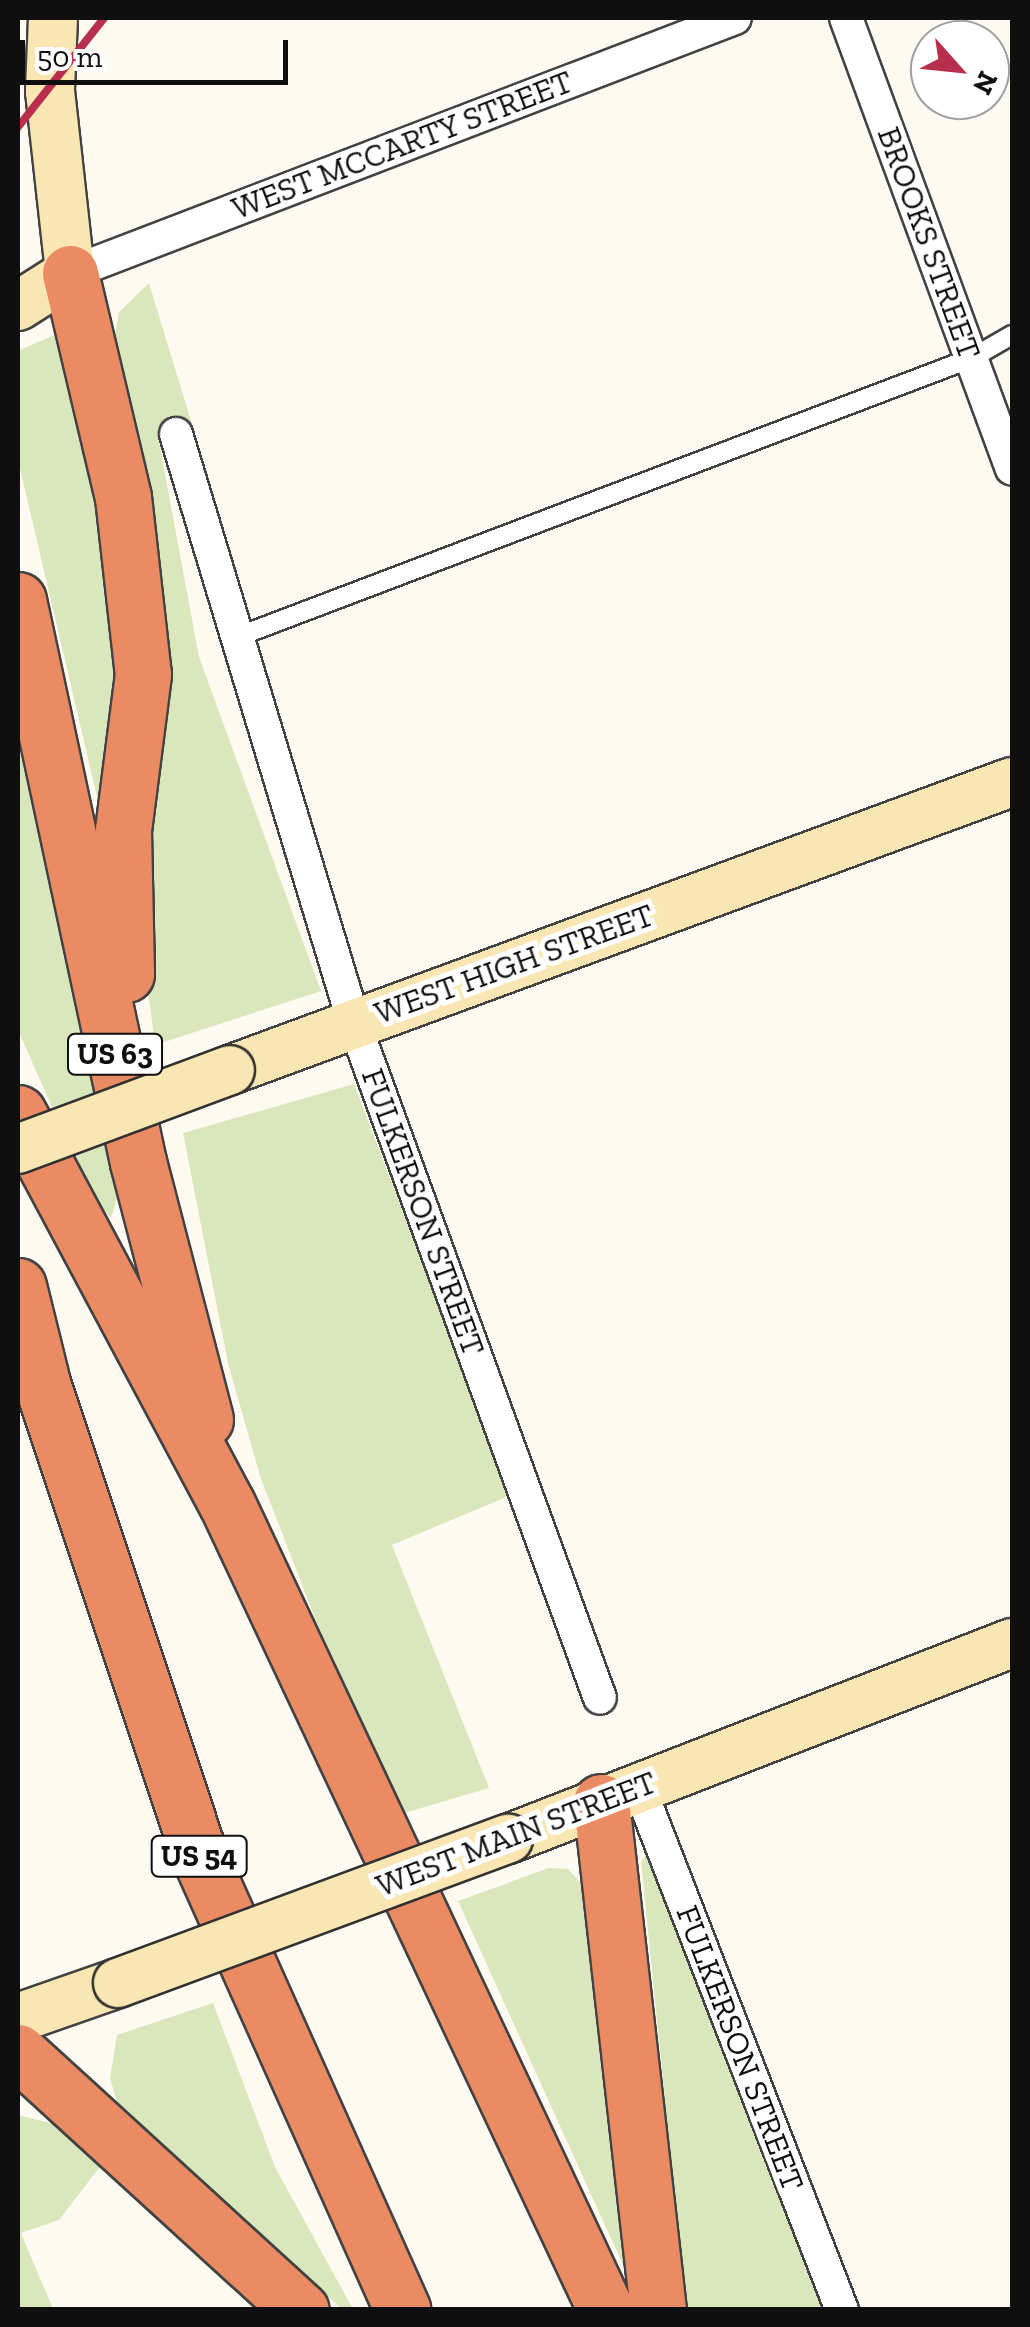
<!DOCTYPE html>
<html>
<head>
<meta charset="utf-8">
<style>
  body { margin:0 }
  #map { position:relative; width:1030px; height:2327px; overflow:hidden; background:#fefaf2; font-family:"Zilla Slab",serif }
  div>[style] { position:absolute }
  .green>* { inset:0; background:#dae7bd }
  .roads { filter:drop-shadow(2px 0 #424242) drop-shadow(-2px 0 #424242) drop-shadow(0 2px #424242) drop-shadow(0 -2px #424242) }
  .lane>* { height:18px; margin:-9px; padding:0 9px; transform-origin:9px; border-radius:9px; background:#fff }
  .street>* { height:32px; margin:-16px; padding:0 16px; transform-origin:16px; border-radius:16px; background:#fff }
  .secondary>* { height:48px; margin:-24px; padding:0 24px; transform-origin:24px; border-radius:24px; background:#fae6b2 }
  .highway>* { height:55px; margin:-27.5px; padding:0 27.5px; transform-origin:27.5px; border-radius:27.5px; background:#eb8b64 }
  .rail>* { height:8px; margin:-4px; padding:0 4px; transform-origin:4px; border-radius:4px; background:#b72f4c }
  .bridges { filter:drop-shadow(2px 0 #313131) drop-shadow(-2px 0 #313131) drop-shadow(0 2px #313131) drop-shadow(0 -2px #313131) }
  .secondary-bridge>* { height:48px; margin:-24px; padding:0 24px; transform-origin:24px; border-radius:24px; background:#fae6b2 }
  span { translate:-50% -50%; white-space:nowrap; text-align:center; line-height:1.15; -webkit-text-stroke:10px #fff; paint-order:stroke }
  .shield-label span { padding:2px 8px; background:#fff; border:2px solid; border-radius:8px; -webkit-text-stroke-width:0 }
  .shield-label { font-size:30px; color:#0f0f0f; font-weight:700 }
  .street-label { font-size:32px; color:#0f0f0f }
  .frame { position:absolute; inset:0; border:20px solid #0f0f0f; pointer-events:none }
  .north { position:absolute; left:910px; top:20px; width:100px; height:100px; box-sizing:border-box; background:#fff; border:2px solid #9f9f9f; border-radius:50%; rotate:117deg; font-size:28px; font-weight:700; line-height:40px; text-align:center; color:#0f0f0f }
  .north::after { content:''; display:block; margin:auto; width:35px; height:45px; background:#b72f4c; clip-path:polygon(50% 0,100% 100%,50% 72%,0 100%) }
  .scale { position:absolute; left:20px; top:40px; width:268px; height:45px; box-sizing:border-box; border:5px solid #0f0f0f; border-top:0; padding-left:12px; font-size:30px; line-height:35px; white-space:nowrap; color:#0f0f0f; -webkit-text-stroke:8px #fff; paint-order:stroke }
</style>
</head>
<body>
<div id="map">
  <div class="green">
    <div style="clip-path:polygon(149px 283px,191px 421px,158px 436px,199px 657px,321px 991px,155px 1045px,142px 942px,113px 347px,119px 312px)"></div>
    <div style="clip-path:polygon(54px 335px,67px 341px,111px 541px,116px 636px,106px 835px,18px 460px,18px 351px)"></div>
    <div style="clip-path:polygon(18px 742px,118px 1195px,111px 1218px,90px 1193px,18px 1030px)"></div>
    <div style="clip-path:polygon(354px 1084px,511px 1495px,392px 1545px,489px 1788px,404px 1813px,316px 1621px,260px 1476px,228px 1363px,183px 1133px)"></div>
    <div style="clip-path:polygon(649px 1851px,842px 2309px,674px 2309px,659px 2159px,665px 2099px,641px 1861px)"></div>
    <div style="clip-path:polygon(549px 1868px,568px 1869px,596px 1900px,643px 2309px,458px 1901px)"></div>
    <div style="clip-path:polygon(213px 2003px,275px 2167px,353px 2309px,342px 2309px,136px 2129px,118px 2105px,110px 2078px,117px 2035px)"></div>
    <div style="clip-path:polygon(18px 2115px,63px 2126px,109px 2155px,59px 2220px,21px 2233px,53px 2309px,18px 2310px)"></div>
  </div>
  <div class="roads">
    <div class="lane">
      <div style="left:237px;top:637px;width:786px;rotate:-20.79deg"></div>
      <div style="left:972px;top:358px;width:46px;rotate:-29.9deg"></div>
    </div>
    <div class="street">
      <div style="left:846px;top:18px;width:480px;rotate:69.8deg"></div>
      <div style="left:70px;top:273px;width:712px;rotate:-20.98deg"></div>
      <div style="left:176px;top:434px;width:615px;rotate:73.18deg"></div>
      <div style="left:354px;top:1023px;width:718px;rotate:69.98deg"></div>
      <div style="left:639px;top:1787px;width:561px;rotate:68.79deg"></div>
    </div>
    <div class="secondary">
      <div style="left:53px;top:18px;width:73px;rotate:92.4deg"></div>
      <div style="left:50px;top:91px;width:183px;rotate:83.7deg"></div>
      <div style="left:18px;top:306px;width:62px;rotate:-32.4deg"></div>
      <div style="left:230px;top:1070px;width:833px;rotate:-20.22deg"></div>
      <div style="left:508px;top:1839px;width:541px;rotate:-21.25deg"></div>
      <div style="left:18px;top:2018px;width:106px;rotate:-19.3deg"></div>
    </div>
    <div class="highway">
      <div style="left:70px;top:273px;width:230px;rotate:76.7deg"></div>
      <div style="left:123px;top:497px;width:178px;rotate:83.6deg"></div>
      <div style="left:143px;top:674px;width:157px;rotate:97.3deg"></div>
      <div style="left:123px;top:830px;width:144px;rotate:88.8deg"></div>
      <div style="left:18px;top:600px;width:575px;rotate:77.95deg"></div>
      <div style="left:138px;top:1162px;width:266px;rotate:75.4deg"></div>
      <div style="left:18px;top:1113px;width:443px;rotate:61.9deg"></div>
      <div style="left:227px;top:1504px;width:891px;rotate:64.82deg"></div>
      <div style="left:18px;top:1286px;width:100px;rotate:76.1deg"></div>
      <div style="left:42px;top:1383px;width:500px;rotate:71.6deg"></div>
      <div style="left:200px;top:1857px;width:496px;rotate:65.9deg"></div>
      <div style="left:601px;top:1802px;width:511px;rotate:83.6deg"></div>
      <div style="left:18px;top:2052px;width:383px;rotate:42.4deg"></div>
    </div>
  </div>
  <div class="rail">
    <div style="left:18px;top:127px;width:139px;rotate:-51.7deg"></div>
  </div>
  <div class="bridges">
    <div class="secondary-bridge">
      <div style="left:18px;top:1149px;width:226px;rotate:-20.4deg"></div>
      <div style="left:118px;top:1983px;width:416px;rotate:-20.3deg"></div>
    </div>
  </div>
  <div class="shield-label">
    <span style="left:115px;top:1054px">US 63</span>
    <span style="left:199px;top:1856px">US 54</span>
  </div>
  <div class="street-label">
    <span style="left:402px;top:145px;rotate:-21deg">WEST MCCARTY STREET</span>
    <span style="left:929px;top:243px;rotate:70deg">BROOKS STREET</span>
    <span style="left:514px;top:964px;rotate:-20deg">WEST HIGH STREET</span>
    <span style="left:423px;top:1212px;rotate:70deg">FULKERSON STREET</span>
    <span style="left:516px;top:1834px;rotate:-21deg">WEST MAIN STREET</span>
    <span style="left:740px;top:2048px;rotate:69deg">FULKERSON STREET</span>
  </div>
  <div class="frame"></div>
  <div class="north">N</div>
  <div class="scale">50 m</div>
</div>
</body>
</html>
